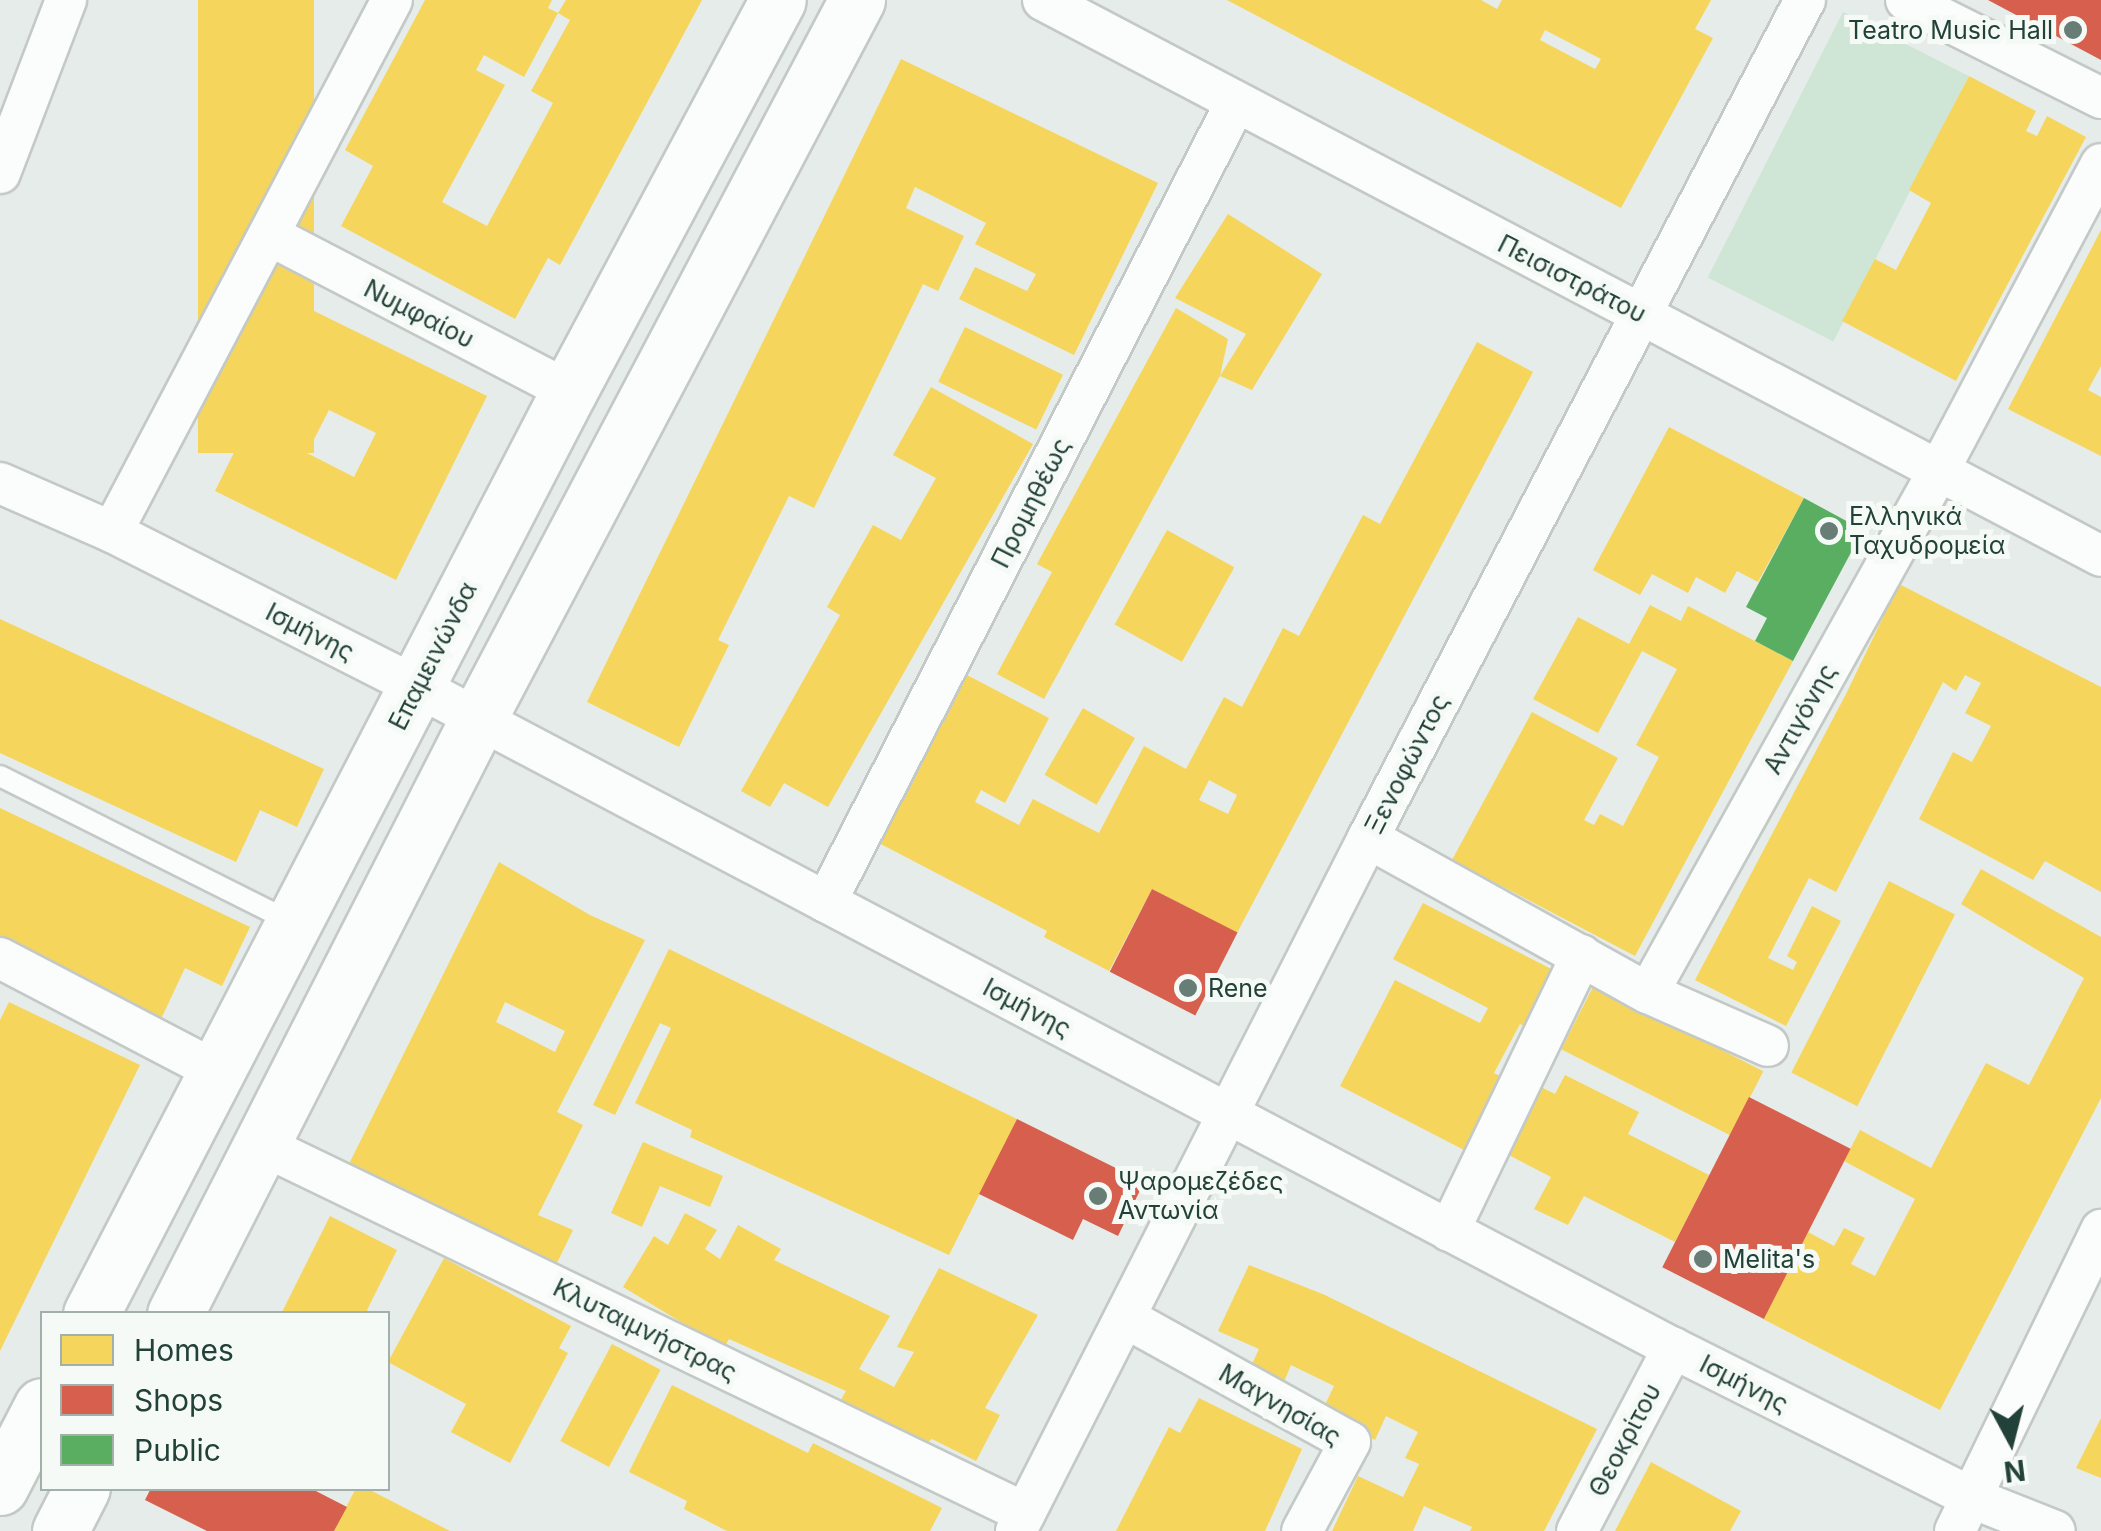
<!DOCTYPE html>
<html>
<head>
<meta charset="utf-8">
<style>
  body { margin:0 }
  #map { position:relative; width:2101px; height:1531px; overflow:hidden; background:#e6ece9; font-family:Inter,sans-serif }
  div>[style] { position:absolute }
  .green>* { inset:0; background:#cfe5d5; transform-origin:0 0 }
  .homes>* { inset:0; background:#f6d55c; transform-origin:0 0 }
  .shops>* { inset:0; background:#d6604d; transform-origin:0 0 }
  .public>* { inset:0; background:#5aae61 }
  .roads { filter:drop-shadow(2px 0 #c3c9c6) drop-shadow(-2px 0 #c3c9c6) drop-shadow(0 2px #c3c9c6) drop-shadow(0 -2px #c3c9c6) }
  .lane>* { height:20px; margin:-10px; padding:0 10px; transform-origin:10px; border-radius:10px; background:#fbfcfc }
  .street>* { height:40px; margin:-20px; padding:0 20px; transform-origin:20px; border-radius:20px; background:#fbfcfc }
  .secondary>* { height:55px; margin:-27.5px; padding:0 27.5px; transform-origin:27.5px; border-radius:27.5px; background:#fbfcfc }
  .dots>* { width:28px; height:28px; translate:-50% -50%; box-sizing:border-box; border:5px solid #f5faf7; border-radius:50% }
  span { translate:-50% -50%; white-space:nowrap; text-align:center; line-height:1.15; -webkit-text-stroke:10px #f5faf7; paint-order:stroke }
  .poi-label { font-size:25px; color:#224138 }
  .right { translate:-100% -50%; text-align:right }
  .left { translate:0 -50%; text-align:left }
  .street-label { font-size:25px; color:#224138 }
  .legend { position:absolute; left:40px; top:1311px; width:350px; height:180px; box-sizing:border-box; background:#f5faf7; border:2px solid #a1b0ab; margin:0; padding:12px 18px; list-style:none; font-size:30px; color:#224138 }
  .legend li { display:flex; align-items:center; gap:20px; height:50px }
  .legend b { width:50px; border:2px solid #a1b0ab }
  .north { position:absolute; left:1961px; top:1391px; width:100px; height:100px; -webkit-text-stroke:8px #f5faf7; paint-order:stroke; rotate:173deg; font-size:28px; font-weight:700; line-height:40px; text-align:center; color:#224138 }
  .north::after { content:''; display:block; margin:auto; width:35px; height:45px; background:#224138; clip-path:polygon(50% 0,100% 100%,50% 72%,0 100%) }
</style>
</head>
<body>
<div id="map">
  <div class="green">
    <div style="left:1843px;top:12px;width:141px;height:298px;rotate:27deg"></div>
  </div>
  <div class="homes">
    <div style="left:198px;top:0;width:116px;height:453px"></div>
    <div style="clip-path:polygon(425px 0,552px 0,548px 8px,558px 13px,524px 77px,484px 55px,476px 70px,505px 85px,442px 202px,487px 226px,553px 103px,531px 91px,570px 20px,558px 13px,566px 0,702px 0,560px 265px,548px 258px,515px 319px,341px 226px,373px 166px,345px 150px)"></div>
    <div style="clip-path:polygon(evenodd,1227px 0,1481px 0,1497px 9px,1502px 0,1711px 0,1695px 29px,1713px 38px,1621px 208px,1227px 0,1545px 30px,1601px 59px,1595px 69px,1540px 40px,1545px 30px)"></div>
    <div style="clip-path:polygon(901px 59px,1158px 183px,1074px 355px,959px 299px,975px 267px,1027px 291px,1036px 274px,975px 244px,986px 223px,915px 187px,906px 208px,964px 236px,938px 291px,923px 284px,814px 508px,789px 496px,718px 640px,729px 645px,679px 747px,587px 702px)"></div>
    <div style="clip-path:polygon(1969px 76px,2036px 111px,2026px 131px,2037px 136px,2047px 116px,2086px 137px,1956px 381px,1842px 321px,1875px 259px,1896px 270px,1931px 203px,1909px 190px)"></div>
    <div style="clip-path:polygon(1228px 214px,1322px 274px,1252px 390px,1220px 376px,1246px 334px,1175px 298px)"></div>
    <div style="clip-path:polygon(2101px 230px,2101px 366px,2088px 390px,2101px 397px,2101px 456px,2008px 409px)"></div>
    <div style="clip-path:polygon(evenodd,306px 307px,487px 396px,396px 580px,215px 491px,306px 307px,329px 410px,376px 433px,354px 477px,307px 453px,329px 410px)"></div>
    <div style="clip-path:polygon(1176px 308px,1228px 339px,1220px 376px,1044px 699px,997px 674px,1052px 572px,1037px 564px)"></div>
    <div style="left:965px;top:327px;width:109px;height:61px;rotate:26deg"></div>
    <div style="clip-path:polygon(evenodd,1477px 342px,1533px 372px,1237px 933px,1152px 889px,1109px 971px,1044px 937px,1047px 931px,879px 843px,967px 675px,1049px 718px,1005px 803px,981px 790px,975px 802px,1019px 825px,1033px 799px,1099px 833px,1144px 746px,1186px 769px,1224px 697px,1242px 707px,1283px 628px,1299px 636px,1363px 515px,1380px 524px,1477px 342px,1209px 780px,1237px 795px,1228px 814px,1199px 800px,1209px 780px)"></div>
    <div style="clip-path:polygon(931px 387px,1033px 444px,828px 807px,784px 783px,770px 807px,741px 791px,840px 615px,827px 607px,873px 525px,901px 540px,936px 478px,893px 455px)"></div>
    <div style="clip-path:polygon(1669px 427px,1804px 498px,1758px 582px,1737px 571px,1725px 593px,1696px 577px,1688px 593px,1652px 574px,1640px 595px,1593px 570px)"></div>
    <div style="left:1167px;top:530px;width:77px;height:108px;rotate:29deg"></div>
    <div style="clip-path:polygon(1899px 584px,2101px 687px,2101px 892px,2045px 861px,2033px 880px,1919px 819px,1953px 752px,1972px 762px,1991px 726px,1965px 713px,1981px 683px,1965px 675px,1956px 691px,1943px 682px,1836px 892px,1809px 878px,1768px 958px,1793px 970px,1797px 962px,1787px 956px,1812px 906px,1841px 921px,1786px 1026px,1695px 980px,1846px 694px)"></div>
    <div style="clip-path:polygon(1650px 605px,1681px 621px,1688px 606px,1793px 661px,1635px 956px,1452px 860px,1532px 712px,1618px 758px,1584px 820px,1594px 825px,1600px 814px,1623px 826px,1659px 757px,1636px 745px,1677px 669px,1642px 651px,1598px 733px,1533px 699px,1578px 617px,1629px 644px)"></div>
    <div style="clip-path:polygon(0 619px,324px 769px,297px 827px,260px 810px,236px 862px,0 753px)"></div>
    <div style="left:1083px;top:708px;width:60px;height:77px;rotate:30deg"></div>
    <div style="clip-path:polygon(0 808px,250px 927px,222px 986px,185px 968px,161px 1019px,0 942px)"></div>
    <div style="clip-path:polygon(evenodd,499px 862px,590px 915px,645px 940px,557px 1112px,583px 1125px,538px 1215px,573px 1230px,554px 1269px,345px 1172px,499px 862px,505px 1002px,565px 1031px,555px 1052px,496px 1022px,505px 1002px)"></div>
    <div style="clip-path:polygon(1981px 869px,2101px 937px,2101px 1098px,1940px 1410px,1763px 1319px,1808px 1232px,1834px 1246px,1844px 1228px,1865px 1238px,1851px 1264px,1875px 1276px,1915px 1199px,1844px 1161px,1860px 1130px,1931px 1168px,1986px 1063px,2029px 1085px,2084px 978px,1961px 904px)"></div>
    <div style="left:1889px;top:881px;width:74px;height:215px;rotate:27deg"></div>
    <div style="clip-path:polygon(1423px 903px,1557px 972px,1528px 1028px,1520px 1024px,1494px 1073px,1506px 1079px,1468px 1152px,1340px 1086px,1395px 980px,1480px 1023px,1488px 1008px,1393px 959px)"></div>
    <div style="clip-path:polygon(669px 949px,1017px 1119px,949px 1255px,690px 1137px,692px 1130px,635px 1103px,671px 1028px,660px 1023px,615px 1115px,593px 1105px)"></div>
    <div style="left:1594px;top:985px;width:190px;height:72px;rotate:27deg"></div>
    <div style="clip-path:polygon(9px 1002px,140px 1065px,0 1351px,0 1020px)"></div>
    <div style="clip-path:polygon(1565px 1075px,1639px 1112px,1628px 1134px,1709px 1175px,1675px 1242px,1584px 1196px,1568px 1225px,1534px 1209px,1551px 1177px,1505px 1153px,1539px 1086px,1555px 1094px)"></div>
    <div style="clip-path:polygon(643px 1142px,723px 1176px,710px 1207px,660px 1186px,642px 1227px,611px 1213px)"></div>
    <div style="clip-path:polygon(685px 1213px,717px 1230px,705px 1249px,720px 1259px,738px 1225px,781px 1249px,774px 1260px,890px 1316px,859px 1369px,894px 1387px,914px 1352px,897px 1347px,939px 1268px,1038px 1315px,985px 1408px,1000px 1415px,976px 1461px,932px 1439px,921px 1447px,838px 1405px,846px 1391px,729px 1339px,724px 1348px,623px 1287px,654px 1236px,668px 1245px)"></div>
    <div style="clip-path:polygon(330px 1216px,397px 1250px,367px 1310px,373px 1314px,281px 1314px)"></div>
    <div style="clip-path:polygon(444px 1258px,571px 1326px,559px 1348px,568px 1353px,510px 1463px,451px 1432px,466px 1404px,388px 1362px)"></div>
    <div style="clip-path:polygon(1249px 1265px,1325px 1295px,1597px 1429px,1544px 1531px,1470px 1531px,1472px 1527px,1424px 1506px,1413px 1531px,1332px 1531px,1358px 1476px,1403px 1497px,1419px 1464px,1405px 1458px,1418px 1432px,1386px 1416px,1375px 1440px,1321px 1413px,1334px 1386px,1291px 1365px,1284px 1382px,1251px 1366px,1259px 1349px,1218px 1331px)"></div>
    <div style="left:612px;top:1344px;width:55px;height:110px;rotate:28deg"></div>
    <div style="clip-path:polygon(672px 1385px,808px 1453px,813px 1443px,942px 1508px,930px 1531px,727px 1531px,684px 1509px,687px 1501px,629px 1472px)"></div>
    <div style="clip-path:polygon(1199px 1398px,1302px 1449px,1265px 1531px,1116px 1531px,1169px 1427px,1180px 1433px)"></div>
    <div style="clip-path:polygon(2101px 1418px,2101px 1478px,2076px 1468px)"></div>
    <div style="clip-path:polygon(1651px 1462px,1741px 1511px,1730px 1531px,1615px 1531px)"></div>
    <div style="clip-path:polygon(356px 1488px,366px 1488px,450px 1531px,334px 1531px)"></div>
  </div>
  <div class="shops">
    <div style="clip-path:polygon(1988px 0,2101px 0,2101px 60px)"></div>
    <div style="left:1152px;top:889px;width:96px;height:93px;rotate:27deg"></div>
    <div style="left:1749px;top:1097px;width:114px;height:191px;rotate:27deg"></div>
    <div style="clip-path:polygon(1017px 1119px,1144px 1182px,1118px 1236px,1083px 1219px,1073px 1240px,979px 1194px)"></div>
    <div style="clip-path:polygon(151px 1488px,310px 1488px,347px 1507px,334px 1531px,207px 1531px,145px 1500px)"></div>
  </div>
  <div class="public">
    <div style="clip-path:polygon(1804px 498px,1863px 530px,1793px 661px,1755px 641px,1767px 618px,1746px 607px)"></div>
  </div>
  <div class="roads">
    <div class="lane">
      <div style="left:0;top:776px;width:328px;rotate:26.6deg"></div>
    </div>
    <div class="street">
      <div style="left:1043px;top:0;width:1195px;rotate:27.72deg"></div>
      <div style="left:1906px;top:0;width:218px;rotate:26.7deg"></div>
      <div style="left:0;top:173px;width:185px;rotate:-69.1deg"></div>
      <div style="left:269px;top:235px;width:338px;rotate:27.5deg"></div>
      <div style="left:0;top:483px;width:122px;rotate:23.6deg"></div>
      <div style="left:112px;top:532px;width:343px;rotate:26.9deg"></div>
      <div style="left:418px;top:687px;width:1418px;rotate:27.78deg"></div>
      <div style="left:1673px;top:1348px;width:335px;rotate:26.6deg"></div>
      <div style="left:1972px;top:1498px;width:89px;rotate:21.7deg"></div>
      <div style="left:112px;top:532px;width:601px;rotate:-62.24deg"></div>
      <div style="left:1368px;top:838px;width:320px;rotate:29deg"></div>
      <div style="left:1648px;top:993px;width:599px;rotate:-60.91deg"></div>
      <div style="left:1939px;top:470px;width:346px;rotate:-62.1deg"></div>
      <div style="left:826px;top:902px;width:897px;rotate:-62.86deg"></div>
      <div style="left:0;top:958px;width:246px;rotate:27.6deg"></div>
      <div style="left:1648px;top:993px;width:131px;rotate:23.8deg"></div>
      <div style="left:264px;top:1146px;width:845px;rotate:25.75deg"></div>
      <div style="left:1449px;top:1231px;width:306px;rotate:-64.3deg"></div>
      <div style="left:1126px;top:1318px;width:256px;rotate:29deg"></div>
      <div style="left:1350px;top:1442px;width:101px;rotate:118.3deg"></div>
      <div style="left:1016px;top:1531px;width:777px;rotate:-63.07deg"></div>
      <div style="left:1368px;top:838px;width:945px;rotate:-62.46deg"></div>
      <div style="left:1577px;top:1531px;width:207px;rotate:-62.3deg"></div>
      <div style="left:1955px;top:1531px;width:335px;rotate:-64.1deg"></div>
    </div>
    <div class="secondary">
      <div style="left:91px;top:1314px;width:1039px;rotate:-62.62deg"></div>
      <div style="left:569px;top:391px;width:443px;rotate:-61.9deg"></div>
      <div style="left:175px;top:1314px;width:668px;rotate:-63.01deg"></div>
      <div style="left:478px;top:719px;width:813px;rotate:-62.21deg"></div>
      <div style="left:0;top:1487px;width:91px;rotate:-62.6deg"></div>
      <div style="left:60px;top:1531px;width:48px;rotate:-62.9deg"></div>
    </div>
  </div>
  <div class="dots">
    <div style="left:2073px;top:30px;background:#677d76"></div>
    <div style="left:1829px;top:531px;background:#677d76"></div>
    <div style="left:1188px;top:988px;background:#677d76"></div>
    <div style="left:1098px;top:1196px;background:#677d76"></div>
    <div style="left:1703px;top:1259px;background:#677d76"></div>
  </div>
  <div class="poi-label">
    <span class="right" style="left:2053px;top:30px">Teatro Music Hall</span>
    <span class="left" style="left:1849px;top:531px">Ελληνικά<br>Ταχυδρομεία</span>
    <span class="left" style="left:1208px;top:988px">Rene</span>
    <span class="left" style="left:1118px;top:1196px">Ψαρομεζέδες<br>Αντωνία</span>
    <span class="left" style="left:1723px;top:1259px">Melita's</span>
  </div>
  <div class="street-label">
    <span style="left:1572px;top:279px;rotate:27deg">Πεισιστράτου</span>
    <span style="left:419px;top:314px;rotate:27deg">Νυμφαίου</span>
    <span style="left:1031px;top:503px;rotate:-63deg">Προμηθέως</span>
    <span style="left:310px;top:632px;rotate:27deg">Ισμήνης</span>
    <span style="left:433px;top:656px;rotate:-63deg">Επαμεινώνδα</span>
    <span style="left:1800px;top:719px;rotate:-61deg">Αντιγόνης</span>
    <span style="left:1407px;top:764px;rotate:-63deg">Ξενοφώντος</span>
    <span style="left:1027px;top:1008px;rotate:28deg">Ισμήνης</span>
    <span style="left:645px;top:1330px;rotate:26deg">Κλυταιμνήστρας</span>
    <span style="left:1744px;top:1384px;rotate:27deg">Ισμήνης</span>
    <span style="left:1280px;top:1405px;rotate:30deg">Μαγνησίας</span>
    <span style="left:1625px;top:1440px;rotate:-62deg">Θεοκρίτου</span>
  </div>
  <ul class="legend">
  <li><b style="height:28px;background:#f6d55c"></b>Homes</li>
  <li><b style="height:28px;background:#d6604d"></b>Shops</li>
  <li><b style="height:28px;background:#5aae61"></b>Public</li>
  </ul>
  <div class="north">N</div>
</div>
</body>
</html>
